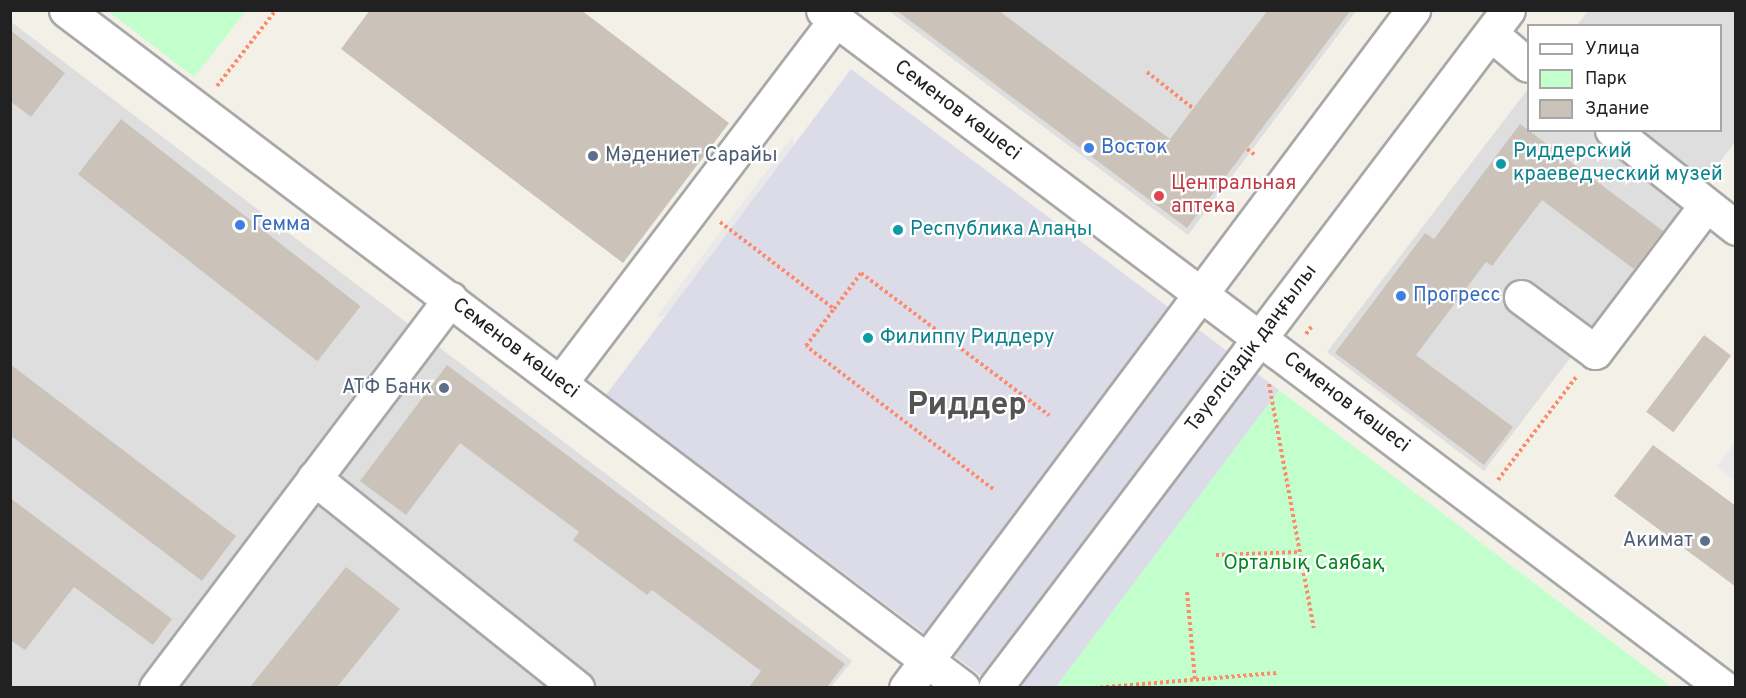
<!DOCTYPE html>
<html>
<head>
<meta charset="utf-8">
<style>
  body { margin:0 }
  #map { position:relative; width:1746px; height:698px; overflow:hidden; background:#f2f0e7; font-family:Overpass,sans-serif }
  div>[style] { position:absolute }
  .residential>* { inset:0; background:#dfdede }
  .park>* { inset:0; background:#c2ffcd }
  .parking>* { inset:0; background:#e9e9e9 }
  .plaza>* { inset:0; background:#dcdbe8 }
  .building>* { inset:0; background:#cbc3b9; transform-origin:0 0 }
  .path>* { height:4px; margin-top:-2px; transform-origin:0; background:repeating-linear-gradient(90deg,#ff8a6b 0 3px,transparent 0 6px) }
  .roads { filter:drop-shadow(2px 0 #a8a8a8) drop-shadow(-2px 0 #a8a8a8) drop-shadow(0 2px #a8a8a8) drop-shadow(0 -2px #a8a8a8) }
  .minor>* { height:33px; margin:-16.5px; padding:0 16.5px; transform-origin:16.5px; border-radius:16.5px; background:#fff }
  .dots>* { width:16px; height:16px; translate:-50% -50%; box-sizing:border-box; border:3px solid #fff; border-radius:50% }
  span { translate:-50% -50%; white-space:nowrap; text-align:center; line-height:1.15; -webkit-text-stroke:4.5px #fff; paint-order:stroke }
  .street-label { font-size:20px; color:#212121 }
  .shop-label { font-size:20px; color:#366cbe }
  .left { translate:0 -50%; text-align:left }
  .culture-label { font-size:20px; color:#0d838f }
  .service-label { font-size:20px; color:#4e5e75 }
  .right { translate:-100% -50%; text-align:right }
  .health-label { font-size:20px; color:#be3a42 }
  .park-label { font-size:20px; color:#02871b }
  .town-label { font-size:32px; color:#545454; font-weight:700 }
  .frame { position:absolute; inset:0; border:12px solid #212121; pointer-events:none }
  .legend { position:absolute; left:1527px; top:24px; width:195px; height:108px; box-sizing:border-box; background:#fff; border:2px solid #a6a6a6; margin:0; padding:8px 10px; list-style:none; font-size:18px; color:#212121 }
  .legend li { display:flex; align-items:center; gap:12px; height:30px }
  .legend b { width:30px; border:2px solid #a6a6a6 }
</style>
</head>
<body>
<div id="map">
  <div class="residential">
    <div style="clip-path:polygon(889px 11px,1356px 11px,1188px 235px)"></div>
    <div style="clip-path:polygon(1588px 11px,1735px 11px,1735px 142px,1484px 471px,1327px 352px,1528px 89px,1528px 130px,1720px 130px,1720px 26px,1577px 25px)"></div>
    <div style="clip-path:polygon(10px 21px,852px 661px,831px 687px,11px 687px)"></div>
  </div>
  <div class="park">
    <div style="clip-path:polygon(108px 11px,246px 11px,194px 77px)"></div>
    <div style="clip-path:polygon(1279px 390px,1672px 687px,1055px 687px)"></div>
  </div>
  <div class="parking">
    <div style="clip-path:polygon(793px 136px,796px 159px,676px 314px,656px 317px)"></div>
    <div style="clip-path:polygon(1735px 442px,1735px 481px,1717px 467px)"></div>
  </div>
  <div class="plaza">
    <div style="clip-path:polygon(851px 69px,1279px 390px,1055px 688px,996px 687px,606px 395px)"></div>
  </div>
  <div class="building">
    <div style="clip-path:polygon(370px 10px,581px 10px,729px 123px,623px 263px,341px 49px)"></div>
    <div style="clip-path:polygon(896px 10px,998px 10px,1170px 139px,1268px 10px,1351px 10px,1187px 228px)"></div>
    <div style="clip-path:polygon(10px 30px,65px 73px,31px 117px,10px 101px)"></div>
    <div style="left:121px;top:119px;width:304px;height:70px;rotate:38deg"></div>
    <div style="clip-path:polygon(1520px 124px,1663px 231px,1634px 269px,1542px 200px,1492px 266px,1486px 262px,1416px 355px,1513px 427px,1484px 465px,1335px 353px,1425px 233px,1434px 239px)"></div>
    <div style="left:1704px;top:335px;width:34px;height:96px;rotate:37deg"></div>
    <div style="clip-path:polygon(10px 364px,236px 536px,202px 581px,10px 435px)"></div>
    <div style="clip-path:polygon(447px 365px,845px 664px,827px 687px,749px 687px,761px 671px,652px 590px,647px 595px,573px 540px,579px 532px,460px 443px,406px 515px,360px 481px)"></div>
    <div style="clip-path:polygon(1653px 445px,1736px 506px,1736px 587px,1614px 496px)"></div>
    <div style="clip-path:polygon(10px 498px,172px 619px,153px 645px,74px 587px,25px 650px,10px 640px)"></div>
    <div style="clip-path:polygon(346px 567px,400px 609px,337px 687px,250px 687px)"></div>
  </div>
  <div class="path">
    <div style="left:1147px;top:72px;width:60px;rotate:38.2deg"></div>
    <div style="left:217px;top:86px;width:96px;rotate:-52.2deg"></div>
    <div style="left:1247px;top:149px;width:10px;rotate:37deg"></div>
    <div style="left:720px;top:222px;width:143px;rotate:37.3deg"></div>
    <div style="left:1306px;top:334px;width:9px;rotate:-54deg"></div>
    <div style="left:1269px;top:384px;width:248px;rotate:79.6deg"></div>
    <div style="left:1498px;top:480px;width:131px;rotate:-52.8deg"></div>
    <div style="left:993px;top:489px;width:235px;rotate:-142.6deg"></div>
    <div style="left:806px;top:346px;width:46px;rotate:-52.9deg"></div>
    <div style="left:834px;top:309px;width:45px;rotate:-53.1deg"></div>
    <div style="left:861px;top:273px;width:236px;rotate:37.1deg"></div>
    <div style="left:1216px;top:555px;width:84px;rotate:-2deg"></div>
    <div style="left:1187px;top:592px;width:88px;rotate:84.8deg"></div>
    <div style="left:1094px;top:688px;width:184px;rotate:-4.7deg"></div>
  </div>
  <div class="roads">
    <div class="minor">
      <div style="left:66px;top:10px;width:1124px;rotate:37.08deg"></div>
      <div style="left:823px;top:10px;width:1128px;rotate:36.96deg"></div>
      <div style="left:1491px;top:34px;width:48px;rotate:40deg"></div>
      <div style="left:1612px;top:130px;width:158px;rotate:38.3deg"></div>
      <div style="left:1521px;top:297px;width:92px;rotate:36.6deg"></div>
      <div style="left:1595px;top:352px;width:184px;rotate:-52.9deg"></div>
      <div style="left:560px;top:383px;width:456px;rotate:-52.8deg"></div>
      <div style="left:314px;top:478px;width:337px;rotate:38.6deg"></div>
      <div style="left:156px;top:688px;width:488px;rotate:-52.9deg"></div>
      <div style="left:906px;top:688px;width:847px;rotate:-53.21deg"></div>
      <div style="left:995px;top:688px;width:850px;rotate:-52.89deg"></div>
    </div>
  </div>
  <div class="dots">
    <div style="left:1089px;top:148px;background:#3f7fe0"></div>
    <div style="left:593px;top:156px;background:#5c6f8a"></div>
    <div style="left:1501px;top:164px;background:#0f9aa8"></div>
    <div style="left:1159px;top:196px;background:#e0444e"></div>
    <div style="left:240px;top:225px;background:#3f7fe0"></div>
    <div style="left:898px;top:230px;background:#0f9aa8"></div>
    <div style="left:1401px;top:296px;background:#3f7fe0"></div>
    <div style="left:868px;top:338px;background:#0f9aa8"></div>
    <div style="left:444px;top:388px;background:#5c6f8a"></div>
    <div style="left:1705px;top:541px;background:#5c6f8a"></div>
  </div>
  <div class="street-label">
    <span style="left:957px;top:111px;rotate:37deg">Семенов көшесі</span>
    <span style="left:515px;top:349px;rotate:37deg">Семенов көшесі</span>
    <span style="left:1252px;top:349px;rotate:-53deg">Тәуелсіздік даңғылы</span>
    <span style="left:1346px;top:403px;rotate:37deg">Семенов көшесі</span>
  </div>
  <div class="shop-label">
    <span class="left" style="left:1101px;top:148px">Восток</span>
    <span class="left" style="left:252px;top:225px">Гемма</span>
    <span class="left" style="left:1413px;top:296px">Прогресс</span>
  </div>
  <div class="culture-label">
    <span class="left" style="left:1513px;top:164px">Риддерский<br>краеведческий музей</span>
    <span class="left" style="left:910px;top:230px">Республика Алаңы</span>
    <span class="left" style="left:880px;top:338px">Филиппу Риддеру</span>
  </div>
  <div class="service-label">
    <span class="left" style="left:605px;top:156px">Мәдениет Сарайы</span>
    <span class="right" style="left:432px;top:388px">АТФ Банк</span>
    <span class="right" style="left:1693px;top:541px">Акимат</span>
  </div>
  <div class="health-label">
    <span class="left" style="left:1171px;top:196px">Центральная<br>аптека</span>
  </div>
  <div class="park-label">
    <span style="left:1304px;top:564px">Орталық Саябақ</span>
  </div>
  <div class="town-label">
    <span style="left:967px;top:406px">Риддер</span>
  </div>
  <div class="frame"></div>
  <ul class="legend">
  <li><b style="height:8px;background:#fff"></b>Улица</li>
  <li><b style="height:16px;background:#c2ffcd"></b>Парк</li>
  <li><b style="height:16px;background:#cbc3b9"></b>Здание</li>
  </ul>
</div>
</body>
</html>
